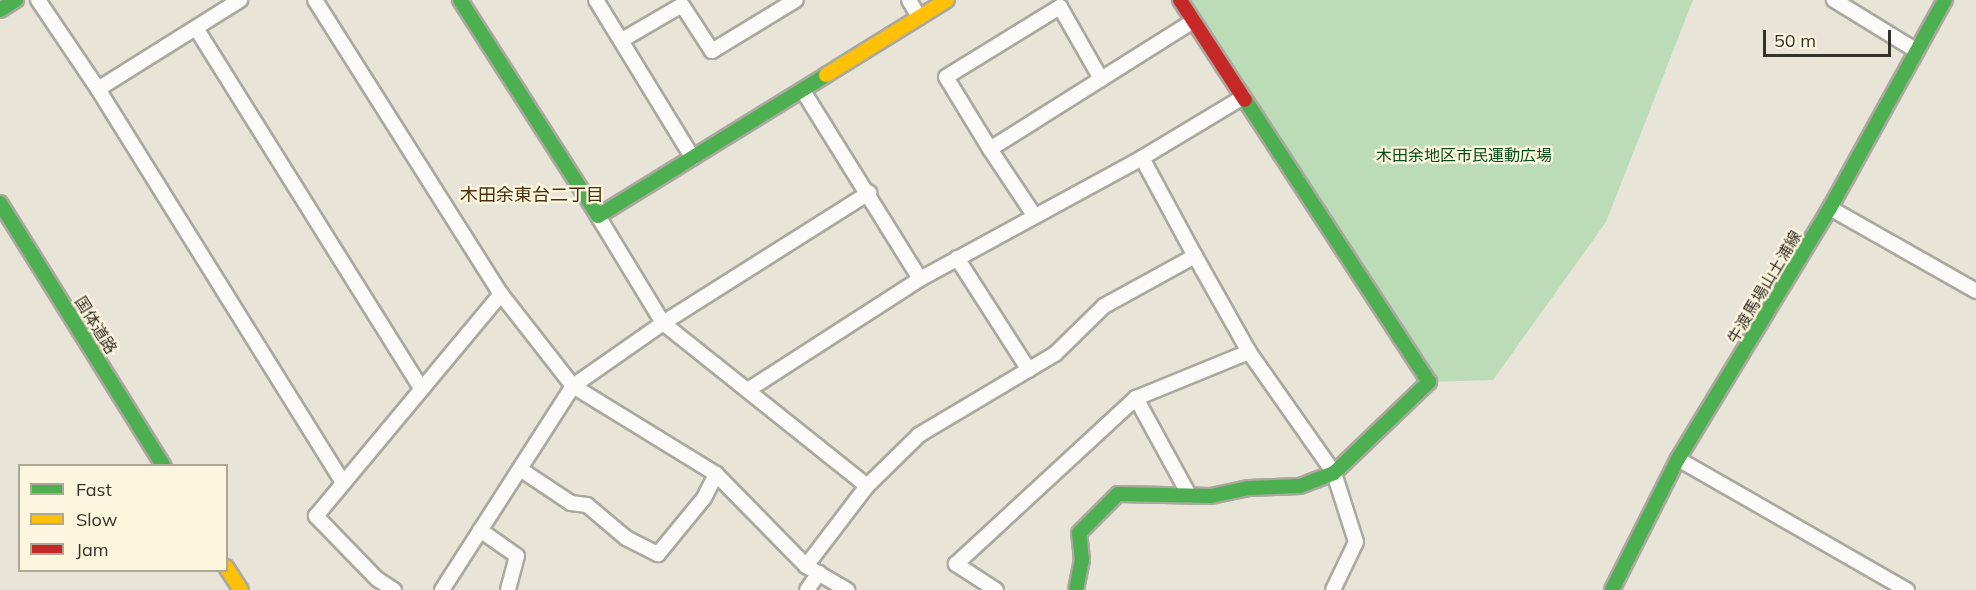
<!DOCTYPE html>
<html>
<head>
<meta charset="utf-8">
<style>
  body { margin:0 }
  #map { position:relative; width:1976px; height:590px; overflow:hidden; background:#e9e4d8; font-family:Mulish,"Noto Sans JP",sans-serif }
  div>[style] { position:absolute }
  .green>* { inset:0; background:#bbdcb7 }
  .roads { filter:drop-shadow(2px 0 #aba89f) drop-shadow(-2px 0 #aba89f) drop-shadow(0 2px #aba89f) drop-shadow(0 -2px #aba89f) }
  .street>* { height:14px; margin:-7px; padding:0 7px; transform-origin:7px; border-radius:7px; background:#fcfbf9 }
  .fast>* { height:14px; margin:-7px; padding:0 7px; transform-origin:7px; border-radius:7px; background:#4caf50 }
  .slow>* { height:14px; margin:-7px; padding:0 7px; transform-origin:7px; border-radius:7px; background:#ffc107 }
  .jam>* { height:14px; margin:-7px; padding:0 7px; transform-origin:7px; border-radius:7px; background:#c62828 }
  span { translate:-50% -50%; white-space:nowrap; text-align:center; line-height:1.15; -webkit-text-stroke:4.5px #fdf6de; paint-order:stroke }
  .park-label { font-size:16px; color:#014d16 }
  .street-label { font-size:16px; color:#343128 }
  .neighbourhood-label { font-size:18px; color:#4a300f }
  .legend { position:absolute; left:18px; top:464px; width:210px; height:108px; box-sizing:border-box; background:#fdf6de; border:2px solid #ada795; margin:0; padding:8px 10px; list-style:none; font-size:18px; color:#343128 }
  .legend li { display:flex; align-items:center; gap:12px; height:30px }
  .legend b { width:30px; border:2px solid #ada795 }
  .scale { position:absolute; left:1763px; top:30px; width:128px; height:27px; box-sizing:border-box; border:3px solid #343128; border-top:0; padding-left:8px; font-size:18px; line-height:21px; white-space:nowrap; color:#343128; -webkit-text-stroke:4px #fdf6de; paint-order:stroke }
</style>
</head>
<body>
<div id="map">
  <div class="green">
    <div style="clip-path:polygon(1180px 0,1693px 0,1606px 222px,1493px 380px,1429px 382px)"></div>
  </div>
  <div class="roads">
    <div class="street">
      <div style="left:38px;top:0;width:107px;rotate:56deg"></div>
      <div style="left:98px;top:89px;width:463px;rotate:58.1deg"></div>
      <div style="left:315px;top:0;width:348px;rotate:57.7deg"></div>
      <div style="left:501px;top:294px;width:117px;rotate:52deg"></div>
      <div style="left:573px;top:386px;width:168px;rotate:31.6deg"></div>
      <div style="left:716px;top:474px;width:129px;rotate:45.6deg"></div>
      <div style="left:806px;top:566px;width:48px;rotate:30.3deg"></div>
      <div style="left:596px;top:0;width:185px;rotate:58.5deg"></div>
      <div style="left:909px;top:0;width:20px;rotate:60deg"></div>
      <div style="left:1834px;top:0;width:97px;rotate:31.6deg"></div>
      <div style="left:196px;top:28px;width:426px;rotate:58deg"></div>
      <div style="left:622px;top:40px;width:69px;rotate:-30.3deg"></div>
      <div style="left:682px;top:5px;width:55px;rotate:56.9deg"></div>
      <div style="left:712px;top:51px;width:98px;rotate:-31.3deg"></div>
      <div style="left:98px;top:89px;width:168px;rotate:-32.1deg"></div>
      <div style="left:803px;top:91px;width:221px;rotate:58.1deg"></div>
      <div style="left:990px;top:149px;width:84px;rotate:-121.4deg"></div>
      <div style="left:946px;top:77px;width:134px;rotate:-31.6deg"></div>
      <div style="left:1060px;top:7px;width:83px;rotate:60.3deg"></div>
      <div style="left:1142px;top:158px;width:111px;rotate:61.6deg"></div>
      <div style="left:1830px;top:208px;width:168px;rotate:29.6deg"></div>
      <div style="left:1034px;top:215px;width:79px;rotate:-123.7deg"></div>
      <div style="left:990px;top:149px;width:240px;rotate:-32.2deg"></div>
      <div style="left:598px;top:216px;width:125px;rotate:58.7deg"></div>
      <div style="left:663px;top:323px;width:261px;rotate:38.6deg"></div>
      <div style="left:957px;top:258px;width:133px;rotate:57.3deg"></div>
      <div style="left:748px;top:390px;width:205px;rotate:-32.8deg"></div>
      <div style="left:920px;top:279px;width:253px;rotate:-28.6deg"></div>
      <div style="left:1142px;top:158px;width:118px;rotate:-31.1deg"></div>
      <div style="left:1136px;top:398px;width:111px;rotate:61.3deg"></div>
      <div style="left:1678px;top:459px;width:264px;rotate:29.8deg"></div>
      <div style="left:520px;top:469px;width:61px;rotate:33.7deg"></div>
      <div style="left:571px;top:503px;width:16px;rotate:7deg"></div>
      <div style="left:587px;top:505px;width:51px;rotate:40.2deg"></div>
      <div style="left:626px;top:538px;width:36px;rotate:27deg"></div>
      <div style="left:658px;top:554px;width:72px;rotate:-50.6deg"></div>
      <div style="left:704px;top:498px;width:27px;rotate:-63deg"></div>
      <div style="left:480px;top:530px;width:45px;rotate:35.1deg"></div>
      <div style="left:517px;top:556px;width:35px;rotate:105deg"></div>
      <div style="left:806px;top:566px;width:101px;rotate:-52.7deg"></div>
      <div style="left:867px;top:486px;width:73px;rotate:-44.4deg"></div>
      <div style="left:919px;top:435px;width:158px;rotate:-30.8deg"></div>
      <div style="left:1055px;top:354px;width:69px;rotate:-44.4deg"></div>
      <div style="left:1104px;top:306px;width:104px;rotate:-28.8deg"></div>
      <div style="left:1195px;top:256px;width:110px;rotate:60.6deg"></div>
      <div style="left:1249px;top:352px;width:148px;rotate:54.9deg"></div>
      <div style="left:1334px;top:473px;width:72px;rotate:72.3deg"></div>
      <div style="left:1356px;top:542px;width:53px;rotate:115.6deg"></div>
      <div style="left:394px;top:590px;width:20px;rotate:-147deg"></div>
      <div style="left:377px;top:579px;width:88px;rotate:-134.1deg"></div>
      <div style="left:316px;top:516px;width:289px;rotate:-50.2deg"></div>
      <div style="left:442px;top:590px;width:242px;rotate:-57.3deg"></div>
      <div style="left:573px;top:386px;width:110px;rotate:-35deg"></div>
      <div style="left:663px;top:323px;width:244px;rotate:-32.3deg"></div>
      <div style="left:807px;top:590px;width:21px;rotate:-55deg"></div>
      <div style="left:996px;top:590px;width:48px;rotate:-147deg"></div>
      <div style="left:956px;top:564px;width:245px;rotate:-42.7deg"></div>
      <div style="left:1136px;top:398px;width:122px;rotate:-22.2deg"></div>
    </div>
    <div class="fast">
      <div style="left:460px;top:0;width:256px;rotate:57.4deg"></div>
      <div style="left:598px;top:216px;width:268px;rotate:-31.7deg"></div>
      <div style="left:0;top:10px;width:19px;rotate:-32deg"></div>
      <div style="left:0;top:203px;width:310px;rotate:58.1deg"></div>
      <div style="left:1076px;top:590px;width:31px;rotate:-79deg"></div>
      <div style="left:1082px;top:560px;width:27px;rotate:-96deg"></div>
      <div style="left:1079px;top:533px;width:55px;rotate:-45deg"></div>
      <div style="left:1118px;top:494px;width:93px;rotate:1.2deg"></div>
      <div style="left:1211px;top:496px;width:39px;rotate:-12deg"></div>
      <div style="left:1249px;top:488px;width:51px;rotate:-2.2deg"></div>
      <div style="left:1300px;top:486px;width:36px;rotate:-21deg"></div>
      <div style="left:1334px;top:473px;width:132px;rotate:-43.8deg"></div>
      <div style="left:1429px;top:382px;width:337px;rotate:-123.1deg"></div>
      <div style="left:1612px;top:590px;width:147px;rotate:-63.3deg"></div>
      <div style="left:1678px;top:459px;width:293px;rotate:-58.8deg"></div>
      <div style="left:1830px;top:208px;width:238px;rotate:-61.1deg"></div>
    </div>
    <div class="slow">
      <div style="left:826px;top:75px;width:142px;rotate:-31.8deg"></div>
      <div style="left:226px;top:567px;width:27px;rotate:57deg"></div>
    </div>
    <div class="jam">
      <div style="left:1180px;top:0;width:119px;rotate:57deg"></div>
    </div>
  </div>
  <div class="park-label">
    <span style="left:1464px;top:155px">木田余地区市民運動広場</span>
  </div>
  <div class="street-label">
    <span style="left:1764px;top:287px;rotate:-59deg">牛渡馬場山土浦線</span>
    <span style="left:96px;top:325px;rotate:58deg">国体道路</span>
  </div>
  <div class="neighbourhood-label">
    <span style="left:532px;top:195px">木田余東台二丁目</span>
  </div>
  <ul class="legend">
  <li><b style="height:8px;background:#4caf50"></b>Fast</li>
  <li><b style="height:8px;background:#ffc107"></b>Slow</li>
  <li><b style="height:8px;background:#c62828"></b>Jam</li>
  </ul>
  <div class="scale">50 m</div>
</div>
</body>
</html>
